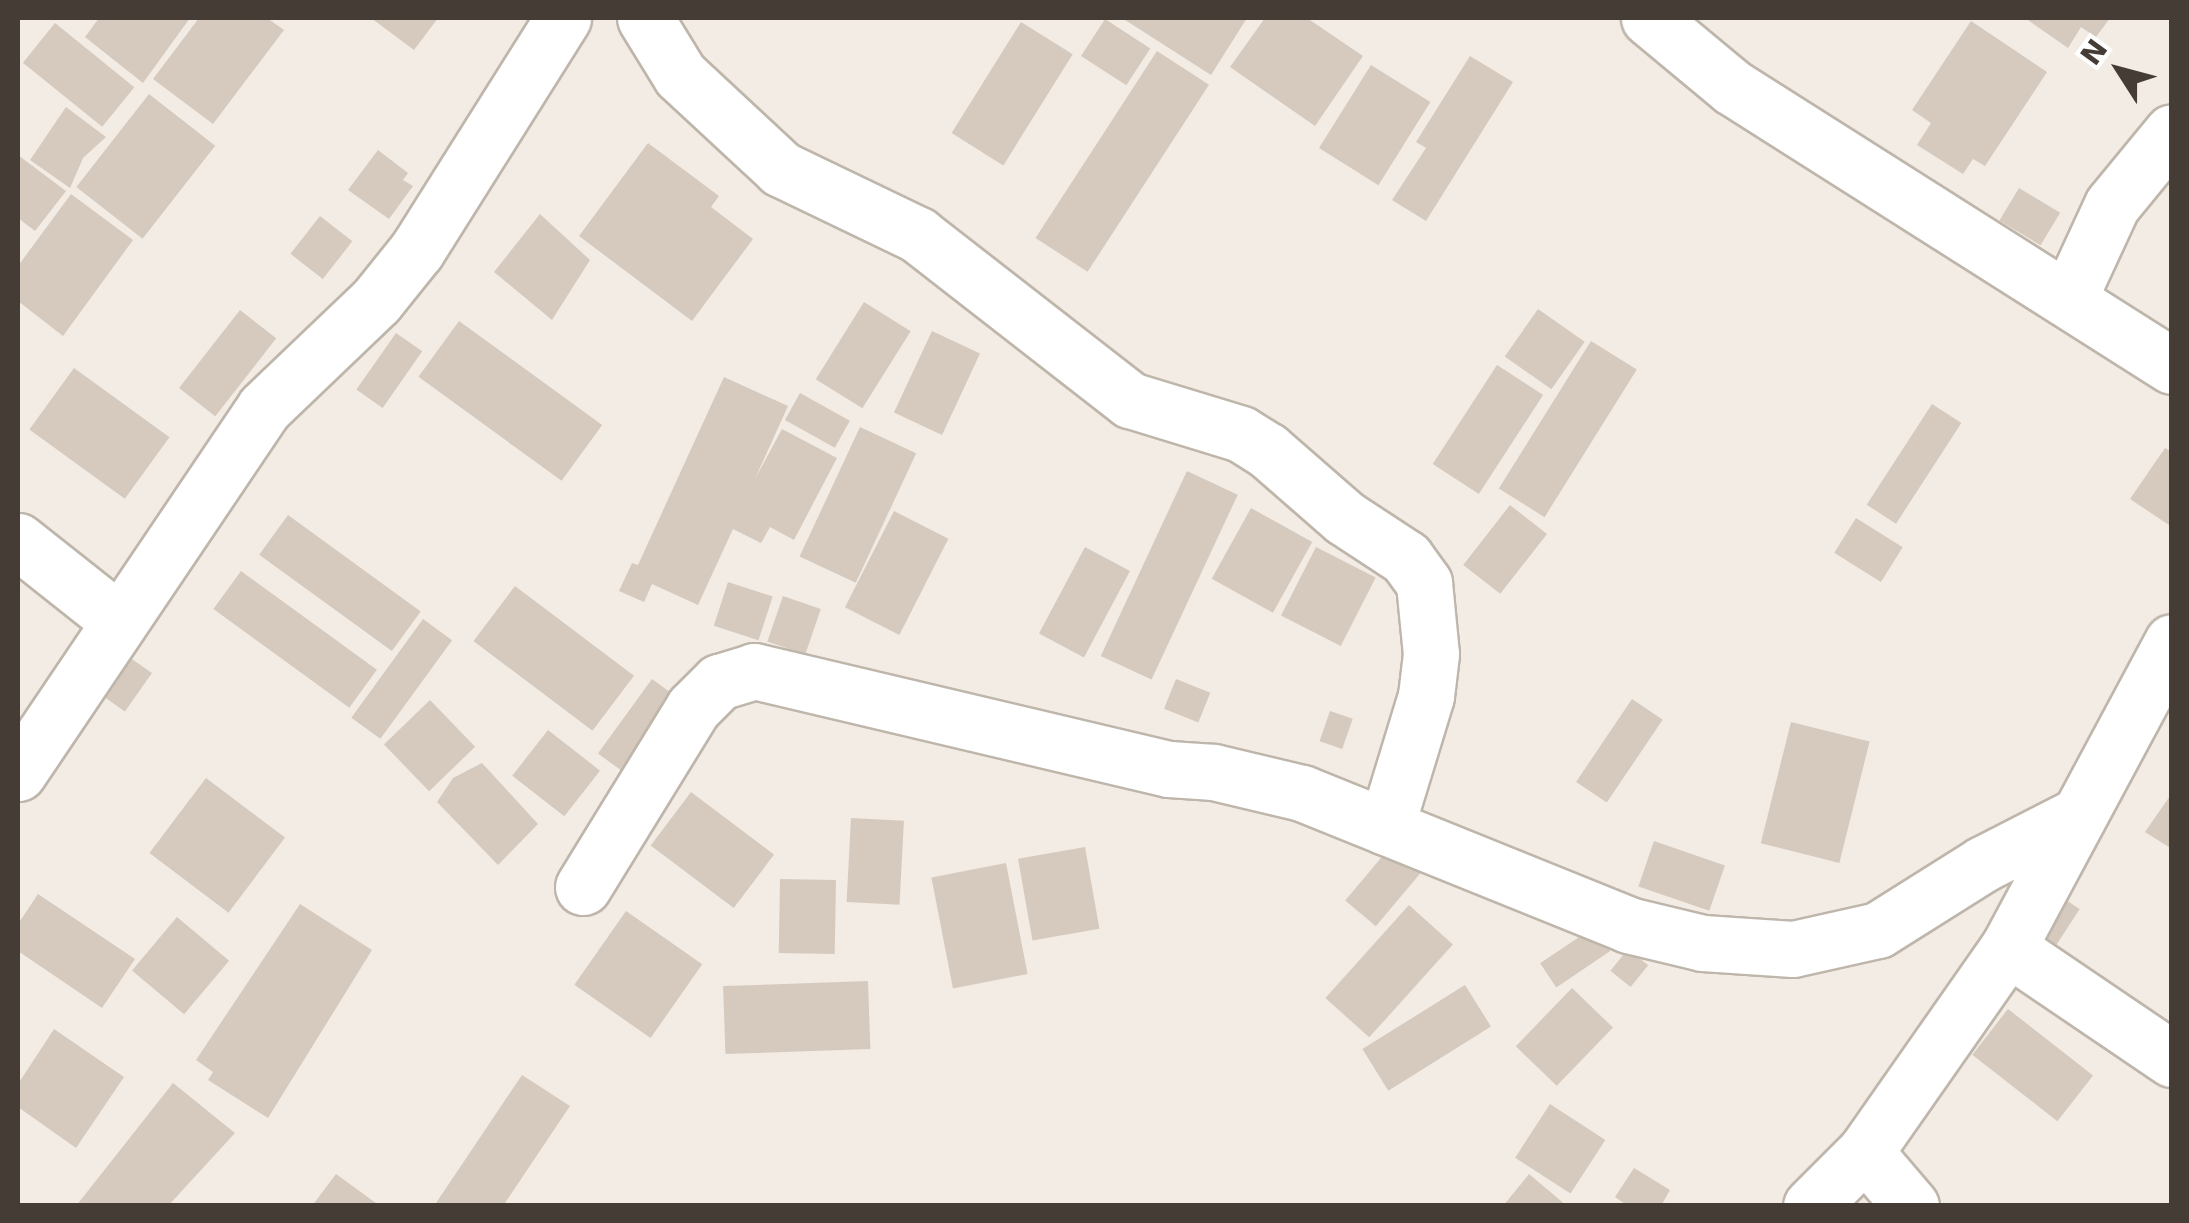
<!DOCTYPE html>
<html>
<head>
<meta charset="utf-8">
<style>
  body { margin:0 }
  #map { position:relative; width:2189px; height:1223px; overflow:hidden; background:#f2ece5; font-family:"DejaVu Sans",sans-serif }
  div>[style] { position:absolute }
  .building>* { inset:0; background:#d6cabe; transform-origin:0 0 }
  .roads { filter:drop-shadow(2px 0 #bfb6ab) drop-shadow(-2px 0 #bfb6ab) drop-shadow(0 2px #bfb6ab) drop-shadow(0 -2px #bfb6ab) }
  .minor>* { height:55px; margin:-27.5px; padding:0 27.5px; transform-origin:27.5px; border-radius:27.5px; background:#fff }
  span { translate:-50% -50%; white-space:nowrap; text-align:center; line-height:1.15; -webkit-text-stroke:8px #fff; paint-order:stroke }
  .frame { position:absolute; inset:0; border:20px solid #443c35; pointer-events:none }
  .north { position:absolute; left:2069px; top:20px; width:100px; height:100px; -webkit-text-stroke:8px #fff; paint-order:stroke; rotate:306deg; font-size:28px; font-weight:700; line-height:40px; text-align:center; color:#443c35 }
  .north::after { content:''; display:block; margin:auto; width:35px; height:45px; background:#443c35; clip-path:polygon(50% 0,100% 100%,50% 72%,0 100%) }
</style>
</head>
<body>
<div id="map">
  <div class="building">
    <div style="clip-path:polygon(99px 18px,190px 18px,143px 83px,85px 37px)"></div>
    <div style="clip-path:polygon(199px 18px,267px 18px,284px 30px,213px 124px,153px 79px)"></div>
    <div style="clip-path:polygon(371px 18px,438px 18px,414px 50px)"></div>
    <div style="clip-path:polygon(1122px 18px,1247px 18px,1211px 75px)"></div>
    <div style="clip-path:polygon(1265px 18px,1307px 18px,1363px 56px,1315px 126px,1230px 67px)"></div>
    <div style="clip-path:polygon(2025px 18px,2110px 18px,2096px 37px,2081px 27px,2068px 48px)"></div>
    <div style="left:1105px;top:19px;width:54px;height:44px;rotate:33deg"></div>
    <div style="clip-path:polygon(1971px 21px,2047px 72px,1985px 166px,1973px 159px,1963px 174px,1917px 145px,1931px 123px,1912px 110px)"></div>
    <div style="left:1021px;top:22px;width:61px;height:131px;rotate:32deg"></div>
    <div style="left:55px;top:23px;width:102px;height:51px;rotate:39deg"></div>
    <div style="left:1157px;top:51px;width:62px;height:223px;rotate:33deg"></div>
    <div style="clip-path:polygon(1470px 56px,1513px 82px,1426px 221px,1392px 200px,1426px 148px,1416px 142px)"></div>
    <div style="left:1371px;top:65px;width:70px;height:98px;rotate:32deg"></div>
    <div style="left:149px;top:94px;width:84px;height:118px;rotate:38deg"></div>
    <div style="clip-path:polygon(66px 107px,106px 137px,83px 158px,70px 188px,30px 160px)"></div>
    <div style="clip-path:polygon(648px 143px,719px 196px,711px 207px,753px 239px,692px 321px,579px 236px)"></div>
    <div style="clip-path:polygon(378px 150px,408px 173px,403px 180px,413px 186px,389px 219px,348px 190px)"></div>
    <div style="clip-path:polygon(18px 155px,66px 191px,35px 231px,18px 218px)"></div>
    <div style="left:2019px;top:188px;width:48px;height:38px;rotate:31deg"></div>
    <div style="clip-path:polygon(71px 194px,133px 240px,63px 336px,18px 301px,18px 266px)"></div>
    <div style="clip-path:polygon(540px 214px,590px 260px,552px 320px,494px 272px)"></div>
    <div style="left:320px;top:216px;width:41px;height:48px;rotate:38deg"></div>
    <div style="left:864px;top:302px;width:55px;height:91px;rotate:32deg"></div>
    <div style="left:1538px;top:309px;width:57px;height:58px;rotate:35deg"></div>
    <div style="left:240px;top:310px;width:46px;height:99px;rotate:38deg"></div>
    <div style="left:459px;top:321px;width:177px;height:69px;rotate:36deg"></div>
    <div style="left:932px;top:331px;width:53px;height:90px;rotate:25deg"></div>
    <div style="left:396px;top:333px;width:32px;height:69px;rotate:35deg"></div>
    <div style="left:1591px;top:341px;width:54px;height:174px;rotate:32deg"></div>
    <div style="left:1497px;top:365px;width:55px;height:118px;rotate:33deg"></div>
    <div style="left:74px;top:368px;width:118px;height:76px;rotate:36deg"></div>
    <div style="clip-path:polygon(724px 377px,788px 406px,755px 479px,782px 429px,837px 458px,794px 540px,770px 527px,761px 543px,733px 529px,698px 605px,652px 584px,644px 602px,619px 591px,632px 563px,638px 565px)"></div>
    <div style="left:800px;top:393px;width:57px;height:31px;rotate:29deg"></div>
    <div style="left:1932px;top:404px;width:35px;height:120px;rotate:33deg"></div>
    <div style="left:860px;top:427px;width:62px;height:143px;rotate:25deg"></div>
    <div style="clip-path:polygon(2165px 448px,2172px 452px,2172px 527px,2130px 499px)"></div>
    <div style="left:1187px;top:471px;width:56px;height:204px;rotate:25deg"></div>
    <div style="left:1510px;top:505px;width:47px;height:76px;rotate:38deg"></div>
    <div style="left:1251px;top:508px;width:70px;height:81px;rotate:29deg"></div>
    <div style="left:894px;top:511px;width:61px;height:108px;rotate:27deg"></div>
    <div style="left:288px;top:515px;width:164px;height:49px;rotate:36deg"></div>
    <div style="left:1856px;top:518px;width:55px;height:41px;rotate:32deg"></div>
    <div style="left:1085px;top:547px;width:51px;height:98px;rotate:28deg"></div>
    <div style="left:1316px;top:547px;width:67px;height:77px;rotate:27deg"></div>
    <div style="left:241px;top:571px;width:168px;height:47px;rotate:36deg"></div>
    <div style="left:728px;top:582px;width:47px;height:46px;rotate:18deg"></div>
    <div style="left:515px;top:586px;width:149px;height:69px;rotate:37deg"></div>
    <div style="left:783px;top:596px;width:40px;height:48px;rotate:19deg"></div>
    <div style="left:423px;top:619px;width:36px;height:122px;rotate:36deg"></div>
    <div style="left:129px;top:657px;width:28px;height:47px;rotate:35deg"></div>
    <div style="left:652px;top:679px;width:34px;height:92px;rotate:36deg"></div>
    <div style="left:1176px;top:679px;width:37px;height:32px;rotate:22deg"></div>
    <div style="left:1632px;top:699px;width:37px;height:100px;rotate:34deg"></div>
    <div style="left:430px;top:700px;width:65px;height:64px;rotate:46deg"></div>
    <div style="left:1330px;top:711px;width:24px;height:32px;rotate:19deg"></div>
    <div style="left:1791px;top:722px;width:81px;height:125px;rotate:14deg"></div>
    <div style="left:548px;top:730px;width:66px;height:58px;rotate:38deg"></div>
    <div style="clip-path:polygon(482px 763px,538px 824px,498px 865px,437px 802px,453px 778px)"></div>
    <div style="left:206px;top:778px;width:99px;height:94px;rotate:37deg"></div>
    <div style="left:691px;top:792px;width:104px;height:67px;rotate:37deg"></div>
    <div style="clip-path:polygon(2172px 793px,2172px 849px,2145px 832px)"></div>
    <div style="left:851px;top:818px;width:53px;height:84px;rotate:3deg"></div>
    <div style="left:1396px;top:840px;width:40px;height:79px;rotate:40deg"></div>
    <div style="left:1654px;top:841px;width:75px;height:48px;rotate:19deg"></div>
    <div style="left:1085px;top:847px;width:83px;height:68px;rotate:80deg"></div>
    <div style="left:1006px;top:863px;width:113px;height:76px;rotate:79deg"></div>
    <div style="left:780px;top:879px;width:56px;height:74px;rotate:1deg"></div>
    <div style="left:2052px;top:891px;width:33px;height:47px;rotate:33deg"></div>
    <div style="clip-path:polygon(38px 894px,135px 959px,102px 1008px,18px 951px,18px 924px)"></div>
    <div style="clip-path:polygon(300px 904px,372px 950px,268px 1118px,208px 1080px,213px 1072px,196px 1060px)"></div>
    <div style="left:1409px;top:905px;width:59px;height:125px;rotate:42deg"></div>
    <div style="left:626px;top:911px;width:93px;height:90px;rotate:35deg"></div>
    <div style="left:177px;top:917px;width:68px;height:70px;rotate:40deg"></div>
    <div style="left:1594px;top:927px;width:29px;height:65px;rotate:56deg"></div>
    <div style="left:1628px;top:949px;width:26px;height:28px;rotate:39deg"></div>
    <div style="left:868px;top:981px;width:68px;height:145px;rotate:88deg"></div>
    <div style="left:1465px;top:985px;width:49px;height:121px;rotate:58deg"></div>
    <div style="left:1572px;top:988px;width:57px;height:81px;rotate:44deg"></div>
    <div style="left:2008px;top:1009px;width:108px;height:58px;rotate:38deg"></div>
    <div style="clip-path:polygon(54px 1029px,124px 1077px,76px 1148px,18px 1107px,18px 1084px)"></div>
    <div style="clip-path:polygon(522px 1075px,570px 1106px,503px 1206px,434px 1206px)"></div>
    <div style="clip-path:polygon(173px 1083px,235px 1133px,168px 1206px,76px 1206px)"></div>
    <div style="left:1550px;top:1104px;width:66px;height:64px;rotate:33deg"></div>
    <div style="clip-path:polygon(1634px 1168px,1670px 1190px,1661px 1206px,1628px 1206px,1615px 1197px)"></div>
    <div style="clip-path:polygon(336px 1174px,380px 1206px,312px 1206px)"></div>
    <div style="clip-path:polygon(1529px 1174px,1567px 1206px,1503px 1206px)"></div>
  </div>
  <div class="roads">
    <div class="minor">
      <div style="left:645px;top:18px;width:67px;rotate:58.4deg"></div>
      <div style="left:680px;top:75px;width:138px;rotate:42.9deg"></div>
      <div style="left:781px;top:169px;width:152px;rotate:25.7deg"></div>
      <div style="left:918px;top:235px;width:269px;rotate:37.9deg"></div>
      <div style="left:1130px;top:400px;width:116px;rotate:17deg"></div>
      <div style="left:1241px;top:434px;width:31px;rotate:32deg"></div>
      <div style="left:1267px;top:450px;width:103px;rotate:41.1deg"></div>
      <div style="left:1345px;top:518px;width:73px;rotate:33.3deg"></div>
      <div style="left:1406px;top:558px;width:31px;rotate:54deg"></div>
      <div style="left:1424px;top:583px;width:71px;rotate:84.4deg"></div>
      <div style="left:1431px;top:654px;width:42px;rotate:96.8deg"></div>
      <div style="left:1426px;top:696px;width:137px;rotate:107deg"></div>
      <div style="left:1649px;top:18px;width:108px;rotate:39.7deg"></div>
      <div style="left:1732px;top:87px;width:521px;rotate:32.38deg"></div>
      <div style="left:2069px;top:298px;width:102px;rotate:-65.2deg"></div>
      <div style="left:2112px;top:205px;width:94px;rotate:-50.6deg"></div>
      <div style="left:18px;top:541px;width:129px;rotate:38.4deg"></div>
      <div style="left:18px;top:773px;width:440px;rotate:-56deg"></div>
      <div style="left:264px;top:408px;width:155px;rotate:-43.7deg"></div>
      <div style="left:376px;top:301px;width:65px;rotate:-51.2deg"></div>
      <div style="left:417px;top:250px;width:274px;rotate:-57.8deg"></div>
      <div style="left:583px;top:887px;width:210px;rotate:-58.4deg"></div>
      <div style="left:693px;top:708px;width:37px;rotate:-45deg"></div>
      <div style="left:719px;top:682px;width:37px;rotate:-17deg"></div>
      <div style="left:754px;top:671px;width:426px;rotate:13.3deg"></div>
      <div style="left:1169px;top:769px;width:45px;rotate:3.8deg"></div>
      <div style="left:1214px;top:772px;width:90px;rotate:13.4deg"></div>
      <div style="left:1302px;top:793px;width:352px;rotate:22deg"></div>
      <div style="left:1628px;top:925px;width:77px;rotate:13.5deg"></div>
      <div style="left:1703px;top:943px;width:90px;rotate:3.8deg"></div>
      <div style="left:1793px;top:949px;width:87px;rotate:-12.6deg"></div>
      <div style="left:1878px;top:930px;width:124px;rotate:-32.2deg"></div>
      <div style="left:1983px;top:864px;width:103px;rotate:-27.1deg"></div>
      <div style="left:2008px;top:948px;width:198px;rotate:34.1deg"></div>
      <div style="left:1865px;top:1152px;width:71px;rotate:49.6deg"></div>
      <div style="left:1811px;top:1206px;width:76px;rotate:-45deg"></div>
      <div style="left:1865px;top:1152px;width:249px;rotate:-55deg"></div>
      <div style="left:2008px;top:948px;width:347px;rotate:-61.8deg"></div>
    </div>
  </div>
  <div class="frame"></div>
  <div class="north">N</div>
</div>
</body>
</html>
